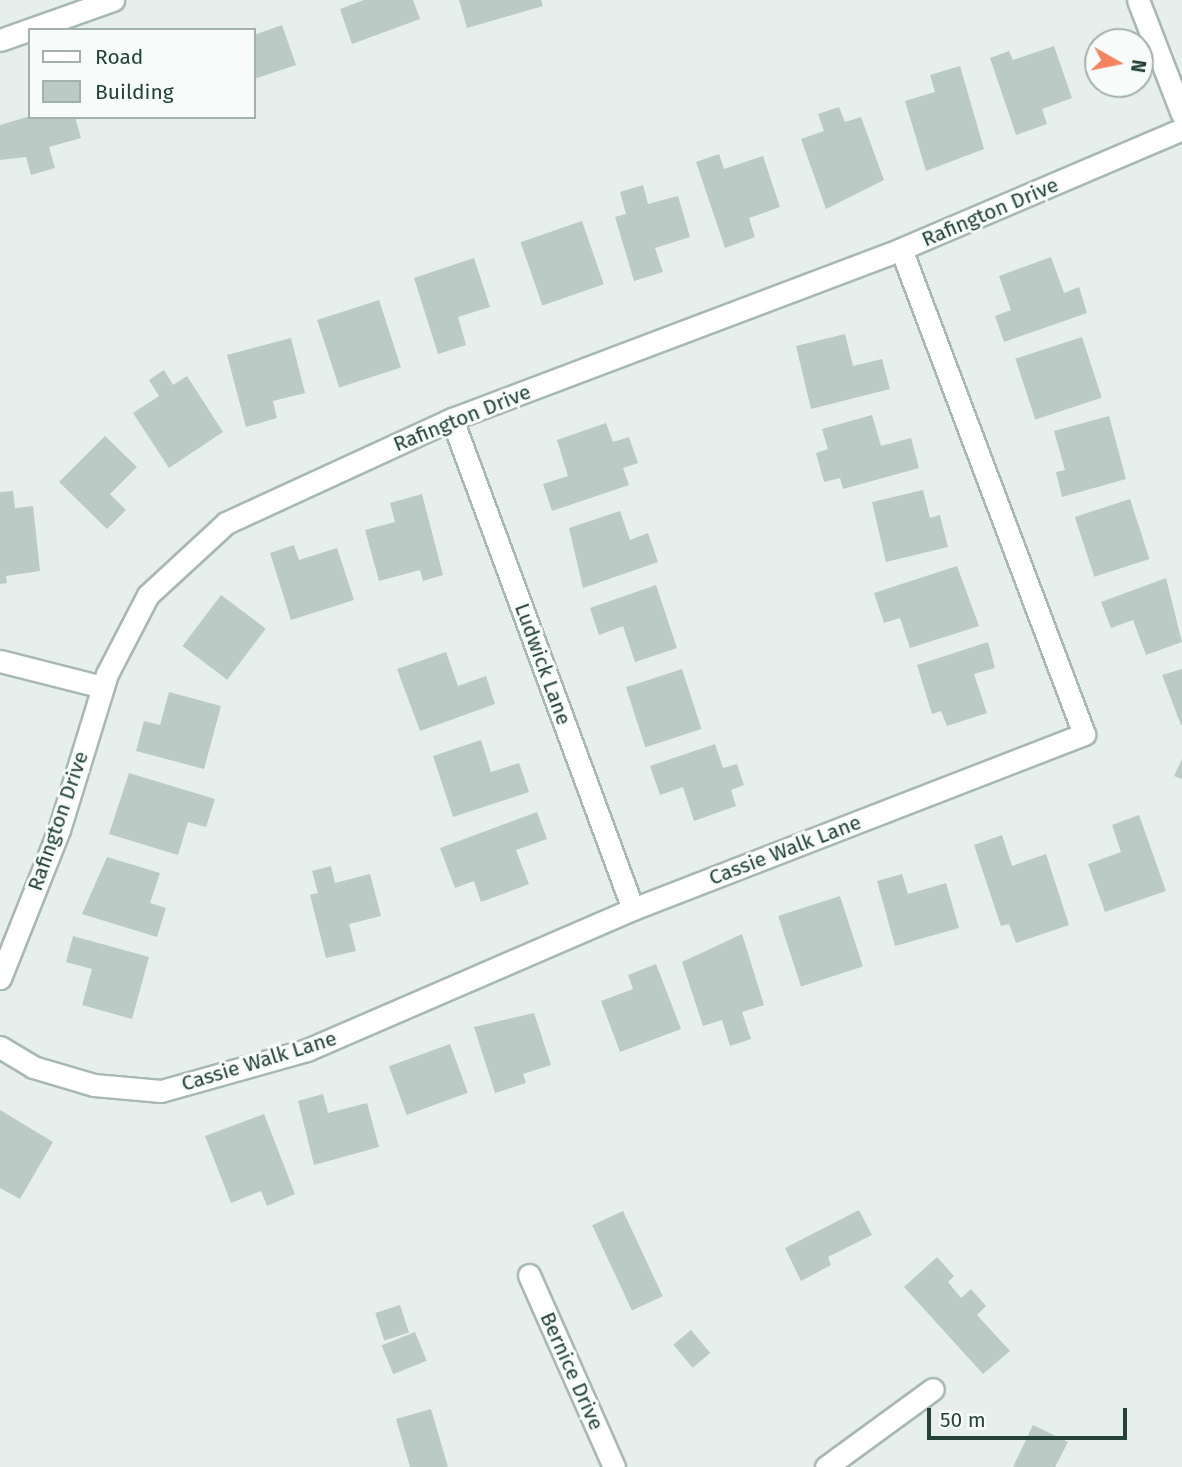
<!DOCTYPE html>
<html>
<head>
<meta charset="utf-8">
<style>
  body { margin:0 }
  #map { position:relative; width:1182px; height:1467px; overflow:hidden; background:#e6efeb; font-family:"Fira Sans",sans-serif }
  div>[style] { position:absolute }
  .building>* { inset:0; background:#bbcac4; transform-origin:0 0 }
  .roads { filter:drop-shadow(2px 0 #a8b8b2) drop-shadow(-2px 0 #a8b8b2) drop-shadow(0 2px #a8b8b2) drop-shadow(0 -2px #a8b8b2) }
  .street>* { height:21px; margin:-10.5px; padding:0 10.5px; transform-origin:10.5px; border-radius:10.5px; background:#fff }
  .secondary>* { height:21px; margin:-10.5px; padding:0 10.5px; transform-origin:10.5px; border-radius:10.5px; background:#fff }
  span { translate:-50% -50%; white-space:nowrap; text-align:center; line-height:1.15; -webkit-text-stroke:6px #f7fbf9; paint-order:stroke }
  .street-label { font-size:21px; color:#24423a }
  .legend { position:absolute; left:28px; top:28px; width:228px; height:91px; box-sizing:border-box; background:#f7fbf9; border:2px solid #a3b1ad; margin:0; padding:9px 12px; list-style:none; font-size:21px; color:#24423a }
  .legend li { display:flex; align-items:center; gap:14px; height:35px }
  .legend b { width:35px; border:2px solid #a3b1ad }
  .north { position:absolute; left:1084px; top:28px; width:70px; height:70px; box-sizing:border-box; background:#f7fbf9; border:2px solid #a3b1ad; border-radius:50%; rotate:99deg; font-size:19px; font-weight:700; line-height:28px; text-align:center; color:#24423a }
  .north::after { content:''; display:block; margin:auto; width:24px; height:32px; background:#f4845f; clip-path:polygon(50% 0,100% 100%,50% 72%,0 100%) }
  .scale { position:absolute; left:927px; top:1408px; width:200px; height:32px; box-sizing:border-box; border:4px solid #24423a; border-top:0; padding-left:9px; font-size:21px; line-height:24px; white-space:nowrap; color:#24423a; -webkit-text-stroke:5px #f7fbf9; paint-order:stroke }
</style>
</head>
<body>
<div id="map">
  <div class="building">
    <div style="clip-path:polygon(364px 0,413px 0,420px 19px,352px 44px,340px 9px)"></div>
    <div style="clip-path:polygon(459px 0,541px 0,543px 6px,467px 28px)"></div>
    <div style="clip-path:polygon(282px 25px,296px 65px,254px 79px,254px 35px)"></div>
    <div style="clip-path:polygon(1054px 46px,1072px 98px,1042px 109px,1047px 124px,1016px 135px,990px 58px,1009px 51px,1013px 60px)"></div>
    <div style="clip-path:polygon(960px 66px,984px 149px,926px 171px,905px 101px,935px 92px,930px 75px)"></div>
    <div style="clip-path:polygon(839px 107px,845px 122px,861px 117px,884px 180px,826px 209px,801px 139px,824px 131px,818px 114px)"></div>
    <div style="clip-path:polygon(30px 116px,75px 117px,81px 138px,49px 147px,55px 168px,31px 175px,26px 157px,0 160px,0 125px)"></div>
    <div style="clip-path:polygon(719px 154px,724px 169px,763px 156px,780px 207px,749px 218px,755px 237px,725px 248px,696px 162px)"></div>
    <div style="clip-path:polygon(643px 185px,648px 204px,678px 196px,690px 237px,655px 248px,663px 272px,634px 281px,615px 217px,626px 214px,620px 192px)"></div>
    <div style="left:582px;top:221px;width:67px;height:65px;rotate:71deg"></div>
    <div style="clip-path:polygon(1051px 257px,1064px 293px,1079px 287px,1087px 313px,1004px 342px,995px 316px,1011px 310px,999px 276px)"></div>
    <div style="clip-path:polygon(474px 258px,490px 307px,458px 317px,466px 345px,438px 354px,414px 278px)"></div>
    <div style="left:379px;top:300px;width:71px;height:65px;rotate:72deg"></div>
    <div style="clip-path:polygon(845px 334px,853px 366px,882px 359px,890px 389px,811px 409px,796px 346px)"></div>
    <div style="left:1082px;top:337px;width:64px;height:70px;rotate:72deg"></div>
    <div style="clip-path:polygon(291px 338px,305px 393px,273px 401px,277px 418px,246px 427px,227px 355px)"></div>
    <div style="clip-path:polygon(164px 370px,173px 385px,187px 376px,223px 432px,169px 468px,133px 413px,159px 396px,149px 380px)"></div>
    <div style="clip-path:polygon(872px 415px,881px 446px,911px 438px,919px 468px,843px 489px,840px 478px,824px 482px,816px 453px,828px 449px,822px 429px)"></div>
    <div style="clip-path:polygon(1109px 416px,1126px 479px,1062px 497px,1056px 472px,1065px 470px,1054px 431px)"></div>
    <div style="clip-path:polygon(606px 423px,613px 442px,629px 437px,638px 463px,623px 468px,629px 485px,552px 511px,543px 484px,568px 476px,557px 440px)"></div>
    <div style="clip-path:polygon(105px 436px,137px 467px,110px 494px,126px 510px,107px 529px,59px 482px)"></div>
    <div style="clip-path:polygon(923px 490px,930px 518px,940px 515px,948px 547px,886px 562px,872px 502px)"></div>
    <div style="clip-path:polygon(13px 491px,15px 508px,33px 506px,40px 571px,6px 576px,7px 583px,0 584px,0 492px)"></div>
    <div style="clip-path:polygon(422px 494px,443px 575px,423px 581px,420px 570px,379px 581px,365px 530px,395px 522px,390px 503px)"></div>
    <div style="left:1130px;top:499px;width:63px;height:58px;rotate:72deg"></div>
    <div style="clip-path:polygon(620px 511px,630px 540px,648px 533px,658px 562px,583px 588px,569px 528px)"></div>
    <div style="clip-path:polygon(294px 545px,299px 560px,337px 548px,354px 600px,291px 620px,270px 553px)"></div>
    <div style="clip-path:polygon(957px 566px,979px 626px,910px 648px,900px 618px,884px 623px,874px 593px)"></div>
    <div style="clip-path:polygon(1166px 578px,1182px 642px,1146px 655px,1133px 620px,1111px 628px,1101px 602px)"></div>
    <div style="clip-path:polygon(656px 585px,677px 648px,635px 662px,623px 626px,599px 635px,590px 608px)"></div>
    <div style="left:221px;top:595px;width:56px;height:64px;rotate:37deg"></div>
    <div style="clip-path:polygon(988px 642px,995px 668px,974px 674px,987px 713px,947px 726px,941px 711px,932px 714px,917px 665px)"></div>
    <div style="clip-path:polygon(446px 652px,458px 686px,486px 676px,495px 704px,420px 731px,397px 669px)"></div>
    <div style="left:682px;top:669px;width:63px;height:59px;rotate:72deg"></div>
    <div style="clip-path:polygon(1182px 669px,1182px 725px,1181px 725px,1162px 675px)"></div>
    <div style="clip-path:polygon(169px 692px,221px 706px,204px 769px,136px 751px,144px 721px,160px 725px)"></div>
    <div style="clip-path:polygon(481px 740px,491px 772px,519px 763px,529px 792px,453px 817px,433px 756px)"></div>
    <div style="clip-path:polygon(715px 744px,723px 768px,737px 764px,744px 785px,731px 790px,736px 806px,694px 821px,683px 787px,660px 795px,650px 766px)"></div>
    <div style="clip-path:polygon(1182px 759px,1182px 779px,1174px 776px)"></div>
    <div style="clip-path:polygon(129px 773px,215px 799px,206px 827px,188px 822px,178px 855px,109px 834px)"></div>
    <div style="clip-path:polygon(537px 812px,547px 839px,516px 850px,529px 884px,481px 902px,474px 881px,455px 888px,440px 848px)"></div>
    <div style="clip-path:polygon(1139px 815px,1166px 891px,1105px 912px,1088px 864px,1121px 852px,1112px 825px)"></div>
    <div style="clip-path:polygon(1002px 835px,1012px 866px,1046px 854px,1069px 925px,1016px 943px,1009px 924px,1001px 926px,974px 845px)"></div>
    <div style="clip-path:polygon(107px 857px,160px 873px,150px 903px,166px 908px,157px 937px,82px 914px)"></div>
    <div style="clip-path:polygon(331px 866px,335px 883px,370px 874px,381px 916px,349px 924px,356px 951px,326px 958px,310px 895px,318px 893px,312px 871px)"></div>
    <div style="clip-path:polygon(902px 874px,908px 894px,946px 883px,959px 928px,895px 946px,877px 881px)"></div>
    <div style="left:840px;top:896px;width:74px;height:65px;rotate:72deg"></div>
    <div style="clip-path:polygon(742px 934px,764px 1005px,742px 1012px,751px 1039px,730px 1046px,722px 1020px,703px 1026px,682px 962px)"></div>
    <div style="clip-path:polygon(73px 936px,149px 957px,132px 1019px,82px 1005px,92px 969px,66px 962px)"></div>
    <div style="clip-path:polygon(656px 964px,681px 1029px,620px 1052px,601px 1001px,633px 989px,628px 975px)"></div>
    <div style="clip-path:polygon(534px 1013px,551px 1065px,523px 1074px,526px 1083px,495px 1093px,474px 1027px)"></div>
    <div style="left:450px;top:1044px;width:52px;height:65px;rotate:70deg"></div>
    <div style="clip-path:polygon(323px 1094px,328px 1113px,367px 1103px,379px 1147px,314px 1165px,298px 1101px)"></div>
    <div style="clip-path:polygon(0 1110px,53px 1142px,20px 1199px,0 1188px)"></div>
    <div style="clip-path:polygon(264px 1114px,295px 1194px,267px 1206px,261px 1191px,231px 1203px,205px 1136px)"></div>
    <div style="clip-path:polygon(859px 1210px,872px 1235px,828px 1257px,831px 1265px,801px 1281px,785px 1248px)"></div>
    <div style="left:623px;top:1211px;width:94px;height:34px;rotate:65deg"></div>
    <div style="clip-path:polygon(937px 1257px,954px 1276px,948px 1282px,961px 1298px,971px 1289px,986px 1306px,977px 1315px,1010px 1351px,983px 1374px,904px 1287px)"></div>
    <div style="left:400px;top:1305px;width:29px;height:26px;rotate:72deg"></div>
    <div style="left:691px;top:1330px;width:30px;height:23px;rotate:50deg"></div>
    <div style="left:415px;top:1332px;width:31px;height:36px;rotate:68deg"></div>
    <div style="clip-path:polygon(431px 1409px,448px 1467px,410px 1467px,396px 1419px)"></div>
    <div style="clip-path:polygon(1033px 1425px,1068px 1442px,1055px 1467px,1013px 1467px)"></div>
  </div>
  <div class="roads">
    <div class="street">
      <div style="left:0;top:40px;width:120px;rotate:-19.5deg"></div>
      <div style="left:452px;top:419px;width:522px;rotate:69.73deg"></div>
      <div style="left:0;top:661px;width:106px;rotate:14.2deg"></div>
      <div style="left:0;top:978px;width:159px;rotate:-68.3deg"></div>
      <div style="left:59px;top:830px;width:163px;rotate:-72.9deg"></div>
      <div style="left:107px;top:674px;width:89px;rotate:-62.6deg"></div>
      <div style="left:148px;top:595px;width:106px;rotate:-42.7deg"></div>
      <div style="left:226px;top:523px;width:249px;rotate:-24.7deg"></div>
      <div style="left:452px;top:419px;width:480px;rotate:-20.7deg"></div>
      <div style="left:901px;top:249px;width:306px;rotate:-23.1deg"></div>
      <div style="left:0;top:1047px;width:39px;rotate:31deg"></div>
      <div style="left:33px;top:1067px;width:64px;rotate:16.4deg"></div>
      <div style="left:94px;top:1085px;width:67px;rotate:5.1deg"></div>
      <div style="left:161px;top:1091px;width:152px;rotate:-15.7deg"></div>
      <div style="left:307px;top:1050px;width:355px;rotate:-23.4deg"></div>
      <div style="left:633px;top:909px;width:484px;rotate:-21.2deg"></div>
      <div style="left:1084px;top:734px;width:518px;rotate:-110.67deg"></div>
      <div style="left:529px;top:1275px;width:210px;rotate:66.1deg"></div>
      <div style="left:826px;top:1467px;width:132px;rotate:-36.1deg"></div>
    </div>
    <div class="secondary">
      <div style="left:1138px;top:0;width:122px;rotate:68.9deg"></div>
    </div>
  </div>
  <div class="street-label">
    <span style="left:990px;top:212px;rotate:-23deg">Rafington Drive</span>
    <span style="left:462px;top:418px;rotate:-22deg">Rafington Drive</span>
    <span style="left:543px;top:664px;rotate:70deg">Ludwick Lane</span>
    <span style="left:58px;top:821px;rotate:-71deg">Rafington Drive</span>
    <span style="left:785px;top:850px;rotate:-21deg">Cassie Walk Lane</span>
    <span style="left:259px;top:1061px;rotate:-17deg">Cassie Walk Lane</span>
    <span style="left:572px;top:1371px;rotate:66deg">Bernice Drive</span>
  </div>
  <ul class="legend">
  <li><b style="height:9px;background:#fff"></b>Road</li>
  <li><b style="height:19px;background:#bbcac4"></b>Building</li>
  </ul>
  <div class="north">N</div>
  <div class="scale">50 m</div>
</div>
</body>
</html>
